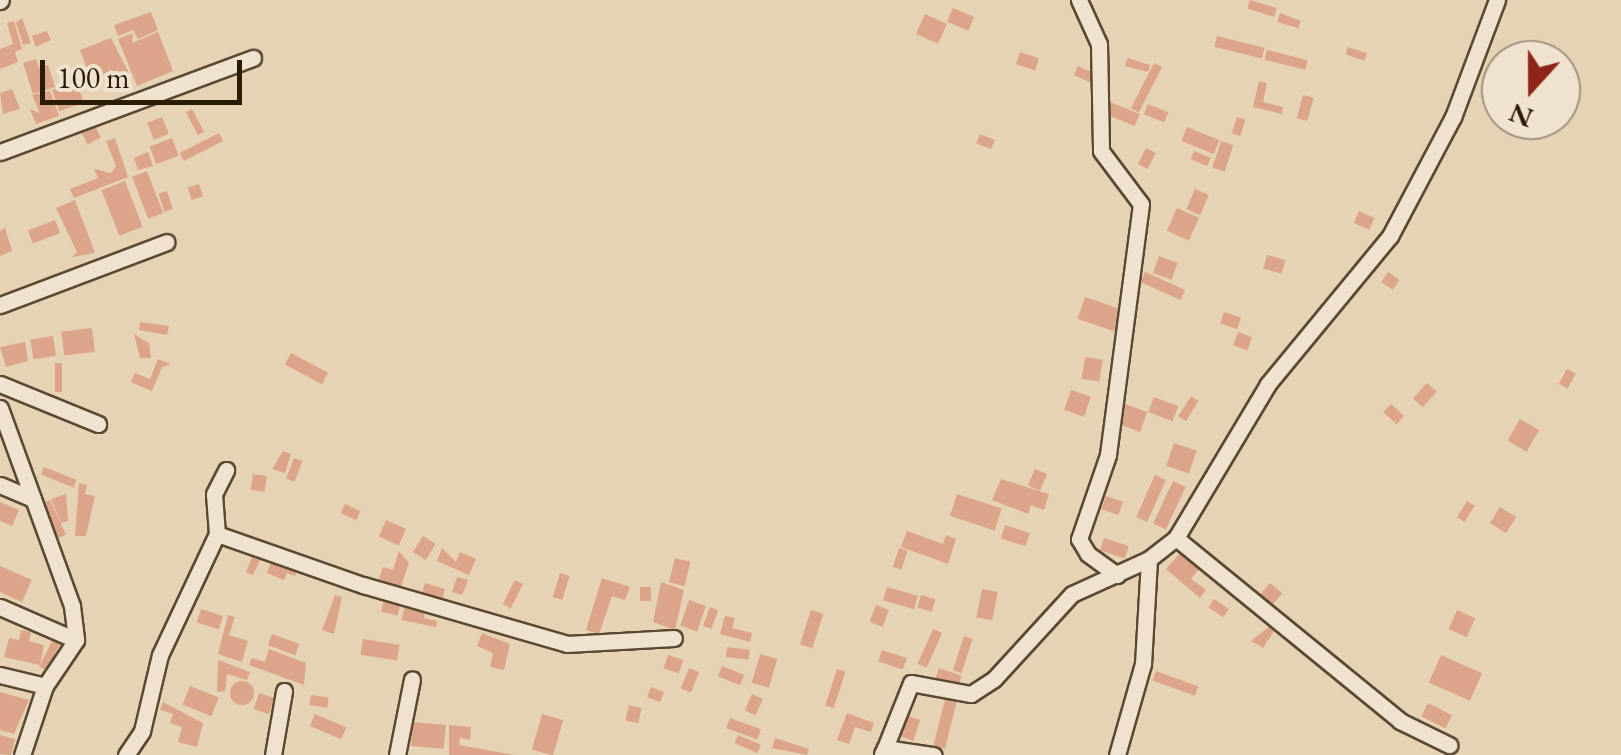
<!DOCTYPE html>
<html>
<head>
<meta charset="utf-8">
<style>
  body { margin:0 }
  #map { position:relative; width:1621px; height:755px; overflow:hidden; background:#e6d2b4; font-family:"EB Garamond",serif }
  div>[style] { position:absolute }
  .building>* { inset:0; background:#dca58a; transform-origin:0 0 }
  .round { border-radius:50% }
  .roads { filter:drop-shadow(2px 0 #594931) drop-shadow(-2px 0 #594931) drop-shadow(0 2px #594931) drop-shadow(0 -2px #594931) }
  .minor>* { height:15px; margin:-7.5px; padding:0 7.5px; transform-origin:7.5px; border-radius:7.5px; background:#efe2ce }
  span { translate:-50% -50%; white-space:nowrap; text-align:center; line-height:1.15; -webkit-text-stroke:8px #efe2ce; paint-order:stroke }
  .north { position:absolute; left:1481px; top:40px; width:100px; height:100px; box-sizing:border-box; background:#efe2ce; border:2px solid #a0927e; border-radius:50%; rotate:201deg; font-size:28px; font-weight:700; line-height:40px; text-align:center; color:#2a1b05 }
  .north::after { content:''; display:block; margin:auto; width:35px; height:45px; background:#8f2418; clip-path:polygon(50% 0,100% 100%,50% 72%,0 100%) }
  .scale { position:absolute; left:40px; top:60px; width:202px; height:45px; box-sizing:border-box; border:5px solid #2a1b05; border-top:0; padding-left:12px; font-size:30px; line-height:35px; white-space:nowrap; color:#2a1b05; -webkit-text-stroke:8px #efe2ce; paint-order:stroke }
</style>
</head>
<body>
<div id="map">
  <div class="building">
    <div style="left:1250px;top:0;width:28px;height:9px;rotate:17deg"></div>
    <div style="left:953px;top:8px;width:23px;height:15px;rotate:23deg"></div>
    <div style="clip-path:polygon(151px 12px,158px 30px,138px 39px,133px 30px,118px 36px,114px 25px)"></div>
    <div style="clip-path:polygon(1280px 13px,1301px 21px,1298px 28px,1277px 22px)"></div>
    <div style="left:925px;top:14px;width:24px;height:22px;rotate:24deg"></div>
    <div style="clip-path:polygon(22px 18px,31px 43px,23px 45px,16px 22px)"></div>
    <div style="clip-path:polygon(14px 21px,22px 49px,15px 52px,18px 62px,0 69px,0 49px,13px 44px,7px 23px)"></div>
    <div style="clip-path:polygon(47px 31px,51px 40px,36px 47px,32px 36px)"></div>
    <div style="clip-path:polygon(158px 32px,173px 71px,137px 86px,118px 39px,133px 33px,132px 43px)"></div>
    <div style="left:1217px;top:36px;width:49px;height:11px;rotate:14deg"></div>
    <div style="clip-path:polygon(111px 38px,129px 73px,120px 77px,118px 69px,117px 77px,107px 73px,91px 80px,80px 50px)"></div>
    <div style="left:1348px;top:47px;width:20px;height:8px;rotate:18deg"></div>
    <div style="left:1267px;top:50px;width:42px;height:10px;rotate:14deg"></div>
    <div style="left:1020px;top:52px;width:20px;height:13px;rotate:18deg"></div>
    <div style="clip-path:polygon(1128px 58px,1150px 65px,1148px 72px,1125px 66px)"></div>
    <div style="clip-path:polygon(36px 59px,39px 68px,48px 65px,55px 87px,33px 94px,23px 63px)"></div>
    <div style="left:1154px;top:63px;width:9px;height:51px;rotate:27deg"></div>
    <div style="left:1078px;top:66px;width:17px;height:10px;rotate:24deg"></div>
    <div style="clip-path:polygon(1259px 81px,1267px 83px,1263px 102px,1283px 107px,1282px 114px,1253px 107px)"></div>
    <div style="left:77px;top:82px;width:22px;height:26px;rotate:72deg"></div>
    <div style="clip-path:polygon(12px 89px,20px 109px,3px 114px,0 93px)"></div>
    <div style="clip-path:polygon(50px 91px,59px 116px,36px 124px,30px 109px,40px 113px,32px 95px)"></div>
    <div style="left:1303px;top:95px;width:11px;height:24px;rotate:15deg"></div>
    <div style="left:1110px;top:102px;width:32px;height:13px;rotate:22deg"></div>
    <div style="left:1148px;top:104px;width:22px;height:11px;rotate:22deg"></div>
    <div style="left:192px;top:109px;width:26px;height:7px;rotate:62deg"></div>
    <div style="left:162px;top:117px;width:18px;height:16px;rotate:68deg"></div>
    <div style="left:1237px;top:117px;width:9px;height:17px;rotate:18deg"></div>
    <div style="left:95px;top:126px;width:13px;height:15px;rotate:63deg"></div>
    <div style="left:1187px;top:127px;width:35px;height:15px;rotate:22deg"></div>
    <div style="left:219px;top:133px;width:9px;height:44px;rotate:63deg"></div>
    <div style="left:980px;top:134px;width:16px;height:10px;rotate:22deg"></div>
    <div style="clip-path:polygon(115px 138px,128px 177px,74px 198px,70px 189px,98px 178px,94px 169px,111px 173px,116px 166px,106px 141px)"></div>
    <div style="left:172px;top:138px;width:19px;height:24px;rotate:69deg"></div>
    <div style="left:1221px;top:141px;width:13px;height:28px;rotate:18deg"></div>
    <div style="left:1146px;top:148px;width:11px;height:18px;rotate:27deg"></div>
    <div style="left:1194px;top:151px;width:18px;height:9px;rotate:22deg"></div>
    <div style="clip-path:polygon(148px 152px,153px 166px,138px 170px,134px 158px)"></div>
    <div style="left:147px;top:171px;width:45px;height:16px;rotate:69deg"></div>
    <div style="left:125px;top:181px;width:49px;height:25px;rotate:69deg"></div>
    <div style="left:199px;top:184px;width:13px;height:12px;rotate:72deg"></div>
    <div style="left:1195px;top:189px;width:15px;height:22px;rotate:23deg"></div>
    <div style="left:167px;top:191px;width:19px;height:9px;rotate:72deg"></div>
    <div style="clip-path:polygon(75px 200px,95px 253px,72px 257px,77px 252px,56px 208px)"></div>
    <div style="left:1177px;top:208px;width:24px;height:25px;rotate:24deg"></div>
    <div style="left:1359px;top:211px;width:17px;height:13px;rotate:24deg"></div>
    <div style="left:55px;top:220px;width:14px;height:29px;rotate:69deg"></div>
    <div style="clip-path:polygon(5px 228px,12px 251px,0 256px,0 231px)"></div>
    <div style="left:1267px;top:255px;width:19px;height:14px;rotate:16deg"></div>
    <div style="left:1159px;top:256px;width:20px;height:18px;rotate:20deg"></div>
    <div style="left:1145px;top:272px;width:44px;height:11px;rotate:24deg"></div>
    <div style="left:1388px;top:272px;width:14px;height:12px;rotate:34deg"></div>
    <div style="left:1085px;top:297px;width:40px;height:23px;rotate:19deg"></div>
    <div style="left:1224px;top:312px;width:18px;height:12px;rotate:19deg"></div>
    <div style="clip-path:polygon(140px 322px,169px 326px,167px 335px,139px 330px)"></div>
    <div style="left:92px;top:328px;width:24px;height:31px;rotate:83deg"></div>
    <div style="left:1238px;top:332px;width:15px;height:14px;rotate:20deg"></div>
    <div style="clip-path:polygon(134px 334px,149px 343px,151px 358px,140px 358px)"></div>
    <div style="left:53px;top:336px;width:20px;height:23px;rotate:81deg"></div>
    <div style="clip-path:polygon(25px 342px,28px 361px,6px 367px,0 347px)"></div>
    <div style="left:291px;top:353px;width:42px;height:13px;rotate:28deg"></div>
    <div style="left:1085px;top:357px;width:18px;height:22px;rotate:9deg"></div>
    <div style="clip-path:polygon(158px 359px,171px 364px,162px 367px,152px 391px,131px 382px,135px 373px,150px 379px)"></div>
    <div style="left:55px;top:363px;width:7px;height:29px"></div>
    <div style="left:1567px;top:369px;width:10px;height:17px;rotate:29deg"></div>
    <div style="left:1427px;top:383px;width:13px;height:21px;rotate:42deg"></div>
    <div style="left:1071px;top:390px;width:21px;height:21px;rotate:19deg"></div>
    <div style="left:1191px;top:396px;width:9px;height:24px;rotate:32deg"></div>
    <div style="left:1154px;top:397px;width:26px;height:16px;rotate:21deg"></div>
    <div style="left:1123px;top:403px;width:26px;height:21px;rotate:21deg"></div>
    <div style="left:1391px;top:404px;width:18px;height:11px;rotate:43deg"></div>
    <div style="left:1520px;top:419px;width:22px;height:25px;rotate:30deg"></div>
    <div style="left:1174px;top:443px;width:24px;height:24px;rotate:19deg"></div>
    <div style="clip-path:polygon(283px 451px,291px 454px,285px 473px,272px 469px)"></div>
    <div style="left:294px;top:458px;width:9px;height:22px;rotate:21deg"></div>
    <div style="left:44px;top:467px;width:35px;height:8px;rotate:22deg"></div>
    <div style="left:1035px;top:469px;width:13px;height:18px;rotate:23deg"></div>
    <div style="left:253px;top:474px;width:14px;height:16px;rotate:8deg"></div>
    <div style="left:1155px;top:475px;width:12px;height:46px;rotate:24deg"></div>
    <div style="clip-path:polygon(1001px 479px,1049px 494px,1044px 510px,1031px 505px,1028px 514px,992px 500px)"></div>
    <div style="left:1173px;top:481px;width:14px;height:47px;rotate:25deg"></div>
    <div style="clip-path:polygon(79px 483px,87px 485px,85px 494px,95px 496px,86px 536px,75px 536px)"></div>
    <div style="clip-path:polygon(66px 494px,68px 521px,61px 523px,51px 499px)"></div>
    <div style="left:957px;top:494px;width:47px;height:23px;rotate:18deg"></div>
    <div style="left:1106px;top:496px;width:18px;height:14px;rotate:19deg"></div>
    <div style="left:50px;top:500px;width:38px;height:12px;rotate:65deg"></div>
    <div style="left:1467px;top:501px;width:9px;height:19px;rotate:32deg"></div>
    <div style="clip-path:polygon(0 502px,19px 510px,12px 526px,0 521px)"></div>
    <div style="left:345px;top:504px;width:17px;height:10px;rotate:25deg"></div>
    <div style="left:1500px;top:507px;width:19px;height:19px;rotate:32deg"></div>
    <div style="left:386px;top:520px;width:22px;height:18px;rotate:24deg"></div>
    <div style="left:1005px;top:525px;width:26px;height:14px;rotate:18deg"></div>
    <div style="clip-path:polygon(907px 531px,943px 544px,946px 535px,956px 539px,948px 564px,901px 547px)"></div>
    <div style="left:423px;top:536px;width:15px;height:19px;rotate:32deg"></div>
    <div style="left:1104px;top:538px;width:26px;height:13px;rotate:18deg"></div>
    <div style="clip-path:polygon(442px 548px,456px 562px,460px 552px,476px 559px,469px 575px,437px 561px)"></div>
    <div style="left:899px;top:548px;width:9px;height:20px;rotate:18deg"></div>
    <div style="clip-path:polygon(255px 549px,299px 567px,295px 576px,287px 573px,284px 580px,267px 573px,271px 562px,261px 558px,253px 575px,246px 572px)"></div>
    <div style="clip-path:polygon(399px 551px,409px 563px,400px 589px,378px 582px,383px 567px,393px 570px)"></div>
    <div style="clip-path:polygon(1181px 552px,1200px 568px,1191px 579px,1206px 590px,1200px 598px,1166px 569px)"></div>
    <div style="left:675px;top:558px;width:16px;height:25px;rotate:14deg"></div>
    <div style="clip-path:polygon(0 566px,32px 580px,22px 602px,0 592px)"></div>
    <div style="left:560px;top:573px;width:10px;height:25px;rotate:17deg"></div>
    <div style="clip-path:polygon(457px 577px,468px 580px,462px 595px,452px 592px)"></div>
    <div style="clip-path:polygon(602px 578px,630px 587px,625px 600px,612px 596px,599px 634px,586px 630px)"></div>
    <div style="left:515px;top:580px;width:9px;height:27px;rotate:27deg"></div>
    <div style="clip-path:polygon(661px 582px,684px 590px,675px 630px,653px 622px)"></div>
    <div style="left:425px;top:583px;width:21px;height:11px;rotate:17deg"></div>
    <div style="left:1270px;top:583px;width:16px;height:23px;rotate:40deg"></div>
    <div style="left:640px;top:587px;width:11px;height:14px"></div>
    <div style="left:887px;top:587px;width:32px;height:14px;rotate:16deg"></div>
    <div style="left:982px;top:589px;width:16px;height:29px;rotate:11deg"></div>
    <div style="clip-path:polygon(335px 595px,342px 597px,334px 634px,322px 630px)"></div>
    <div style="left:921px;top:595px;width:15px;height:13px;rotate:16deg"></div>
    <div style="left:384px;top:599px;width:17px;height:13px;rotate:13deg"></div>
    <div style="left:1214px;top:599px;width:18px;height:10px;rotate:34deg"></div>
    <div style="left:689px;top:600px;width:18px;height:27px;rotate:19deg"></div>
    <div style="clip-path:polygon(406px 603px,425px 609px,424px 618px,437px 621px,436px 627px,401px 620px)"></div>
    <div style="left:876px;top:605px;width:14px;height:18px;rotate:21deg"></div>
    <div style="left:710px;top:607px;width:9px;height:20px;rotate:21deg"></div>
    <div style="left:201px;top:609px;width:23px;height:14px;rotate:18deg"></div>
    <div style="left:811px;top:610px;width:13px;height:36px;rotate:18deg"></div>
    <div style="left:1457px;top:610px;width:20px;height:21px;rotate:24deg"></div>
    <div style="clip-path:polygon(228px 615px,235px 617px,229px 635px,248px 641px,242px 662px,218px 654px)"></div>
    <div style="clip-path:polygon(725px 616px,735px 618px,732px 628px,752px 633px,750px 642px,720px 634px)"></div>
    <div style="clip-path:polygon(1271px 625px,1276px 628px,1263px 648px,1251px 641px)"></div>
    <div style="left:933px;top:629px;width:10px;height:38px;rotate:24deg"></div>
    <div style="clip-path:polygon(21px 630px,31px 632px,29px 641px,44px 645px,40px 665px,4px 657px,9px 638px,19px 640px)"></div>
    <div style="clip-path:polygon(482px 633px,510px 644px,504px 670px,490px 667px,493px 653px,477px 646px)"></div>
    <div style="left:272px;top:634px;width:29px;height:12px;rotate:20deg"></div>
    <div style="left:964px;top:636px;width:9px;height:36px;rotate:18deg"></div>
    <div style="left:363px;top:639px;width:37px;height:16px;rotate:9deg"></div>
    <div style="clip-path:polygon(52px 641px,60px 644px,46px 670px,39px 667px)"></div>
    <div style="left:727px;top:647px;width:23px;height:10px;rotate:7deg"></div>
    <div style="clip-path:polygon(269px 649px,306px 663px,304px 685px,249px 665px,252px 658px,265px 662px)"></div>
    <div style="left:882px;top:650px;width:26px;height:12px;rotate:18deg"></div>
    <div style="left:760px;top:654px;width:18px;height:30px;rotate:16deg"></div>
    <div style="left:668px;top:655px;width:16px;height:14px;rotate:18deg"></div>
    <div style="left:1441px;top:655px;width:45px;height:30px;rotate:24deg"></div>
    <div style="clip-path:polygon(218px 660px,250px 672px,247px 680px,227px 674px,225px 691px,217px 692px)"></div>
    <div style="left:722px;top:666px;width:24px;height:11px;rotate:22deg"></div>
    <div style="left:689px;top:668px;width:11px;height:22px;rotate:22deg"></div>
    <div style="left:939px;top:668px;width:24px;height:11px;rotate:19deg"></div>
    <div style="left:837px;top:669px;width:9px;height:38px;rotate:18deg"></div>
    <div style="left:1156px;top:671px;width:45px;height:10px;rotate:20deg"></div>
    <div class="round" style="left:230px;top:681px;width:24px;height:24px"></div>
    <div style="left:190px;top:686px;width:31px;height:20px;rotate:22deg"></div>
    <div style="left:651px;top:687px;width:14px;height:11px;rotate:21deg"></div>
    <div style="clip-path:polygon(0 692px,29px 700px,14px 734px,0 730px)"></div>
    <div style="left:259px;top:693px;width:16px;height:17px;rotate:18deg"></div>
    <div style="left:752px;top:694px;width:12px;height:18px;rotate:24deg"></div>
    <div style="left:311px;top:695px;width:18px;height:10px;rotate:9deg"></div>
    <div style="left:945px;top:699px;width:12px;height:48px;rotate:14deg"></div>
    <div style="clip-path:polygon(163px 702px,203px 723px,197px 747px,178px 742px,182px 727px,170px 723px,173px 714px,160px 710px)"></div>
    <div style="left:1428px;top:703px;width:27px;height:15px;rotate:27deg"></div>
    <div style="left:629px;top:705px;width:13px;height:16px;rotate:13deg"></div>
    <div style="clip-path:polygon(847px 713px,874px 723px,871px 732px,855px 727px,849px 744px,837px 740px)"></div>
    <div style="left:315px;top:714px;width:34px;height:13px;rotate:23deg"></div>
    <div style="left:542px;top:714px;width:22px;height:37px;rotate:16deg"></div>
    <div style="left:905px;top:715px;width:16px;height:22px;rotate:18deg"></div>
    <div style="left:730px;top:718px;width:33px;height:11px;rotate:20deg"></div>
    <div style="left:413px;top:722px;width:33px;height:24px;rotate:5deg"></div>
    <div style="clip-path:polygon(449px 725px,471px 727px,470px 740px,460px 738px,459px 745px,514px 755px,449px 755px)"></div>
    <div style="clip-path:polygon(0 735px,15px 739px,11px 755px,0 754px)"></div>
    <div style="left:738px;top:735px;width:25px;height:9px;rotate:23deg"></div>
    <div style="clip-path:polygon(775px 738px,809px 749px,807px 755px,772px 748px)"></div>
  </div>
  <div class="roads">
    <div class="minor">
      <div style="left:1079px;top:0;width:48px;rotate:65.6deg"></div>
      <div style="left:1099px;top:44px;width:107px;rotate:88.9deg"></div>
      <div style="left:1101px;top:151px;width:66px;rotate:53deg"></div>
      <div style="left:1141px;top:204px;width:253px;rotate:97.5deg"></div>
      <div style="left:1108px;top:455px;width:89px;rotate:109deg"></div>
      <div style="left:1079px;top:539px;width:17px;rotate:59deg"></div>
      <div style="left:1088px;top:554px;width:36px;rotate:36deg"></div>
      <div style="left:0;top:1px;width:1px;rotate:-45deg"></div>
      <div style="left:0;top:152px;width:270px;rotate:-20.4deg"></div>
      <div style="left:0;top:305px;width:178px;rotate:-20.7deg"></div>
      <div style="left:0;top:384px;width:106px;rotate:22.2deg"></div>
      <div style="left:0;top:408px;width:211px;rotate:70deg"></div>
      <div style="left:72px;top:606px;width:34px;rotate:83deg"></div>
      <div style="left:76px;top:640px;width:55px;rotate:124deg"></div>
      <div style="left:45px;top:686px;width:73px;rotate:108.4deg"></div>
      <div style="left:0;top:485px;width:36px;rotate:23deg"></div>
      <div style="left:217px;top:534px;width:40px;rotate:-94.3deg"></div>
      <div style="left:214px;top:494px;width:27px;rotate:-63deg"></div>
      <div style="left:1176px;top:538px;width:289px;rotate:39.2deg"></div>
      <div style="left:1400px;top:721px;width:55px;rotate:26.1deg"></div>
      <div style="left:0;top:607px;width:83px;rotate:23.5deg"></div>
      <div style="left:0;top:675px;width:46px;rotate:13.7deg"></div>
      <div style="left:885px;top:748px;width:70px;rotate:-68.2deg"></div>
      <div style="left:911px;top:683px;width:61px;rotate:10.4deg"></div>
      <div style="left:971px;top:694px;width:27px;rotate:-33deg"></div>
      <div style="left:994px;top:679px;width:115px;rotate:-47.5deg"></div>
      <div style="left:1072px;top:594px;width:85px;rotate:-24.4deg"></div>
      <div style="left:1149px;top:559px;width:34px;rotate:-38deg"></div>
      <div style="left:1176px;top:538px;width:179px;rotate:-59.1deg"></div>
      <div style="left:1268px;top:384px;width:192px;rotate:-50.5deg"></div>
      <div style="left:1390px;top:236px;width:135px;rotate:-62.1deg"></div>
      <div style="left:1453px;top:117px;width:125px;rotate:-69.4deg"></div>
      <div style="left:882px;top:754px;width:7px;rotate:-63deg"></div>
      <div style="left:885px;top:748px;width:49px;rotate:8.3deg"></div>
      <div style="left:126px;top:755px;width:29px;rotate:-56deg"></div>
      <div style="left:142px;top:731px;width:78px;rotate:-76.7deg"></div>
      <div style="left:160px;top:655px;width:134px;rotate:-64.8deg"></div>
      <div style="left:217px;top:534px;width:155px;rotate:19.3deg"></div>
      <div style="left:363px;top:585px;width:212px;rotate:16.1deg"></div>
      <div style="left:567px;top:644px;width:107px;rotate:-3.2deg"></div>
      <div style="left:273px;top:755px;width:65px;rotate:-80.2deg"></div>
      <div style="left:397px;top:755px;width:77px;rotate:-78.8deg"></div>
      <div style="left:1117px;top:755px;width:95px;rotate:-74.1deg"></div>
      <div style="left:1143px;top:664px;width:105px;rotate:-86.7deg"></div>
    </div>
  </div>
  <div class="north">N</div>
  <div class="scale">100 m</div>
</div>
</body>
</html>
